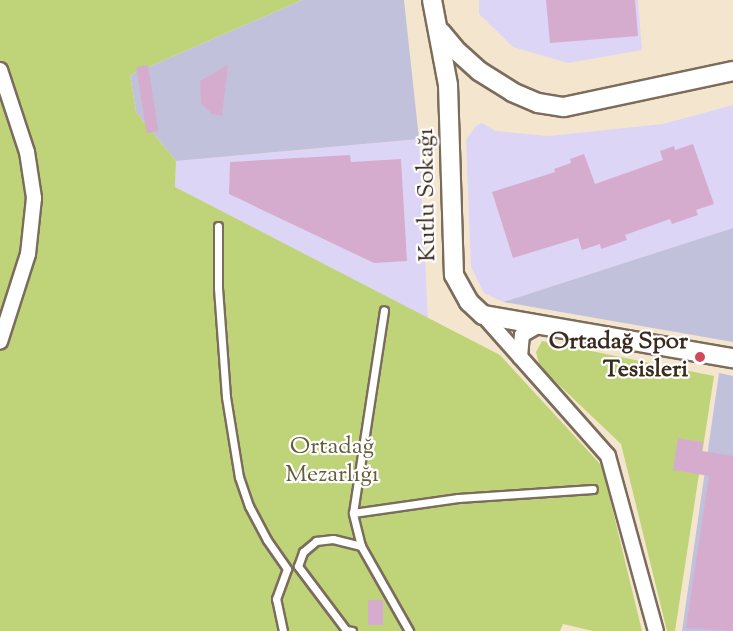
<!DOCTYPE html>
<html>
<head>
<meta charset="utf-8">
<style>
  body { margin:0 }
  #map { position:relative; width:733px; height:631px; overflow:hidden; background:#f4e6ce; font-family:"Sorts Mill Goudy",serif }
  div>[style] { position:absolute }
  .built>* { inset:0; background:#ddd5f6 }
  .industrial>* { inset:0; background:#c2c1dc }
  .green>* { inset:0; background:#bfd478 }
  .building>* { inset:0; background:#d6acce; transform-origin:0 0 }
  .roads { filter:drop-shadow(2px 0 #7c6c5c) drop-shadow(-2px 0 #7c6c5c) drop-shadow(0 2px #7c6c5c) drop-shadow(0 -2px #7c6c5c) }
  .service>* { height:7px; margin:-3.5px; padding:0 3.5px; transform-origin:3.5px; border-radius:3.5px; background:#fff }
  .minor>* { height:14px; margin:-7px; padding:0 7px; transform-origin:7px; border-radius:7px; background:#fff }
  .secondary>* { height:18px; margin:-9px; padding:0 9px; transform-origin:9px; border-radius:9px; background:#fff }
  .dots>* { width:16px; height:16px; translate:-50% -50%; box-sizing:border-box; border:3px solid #fff; border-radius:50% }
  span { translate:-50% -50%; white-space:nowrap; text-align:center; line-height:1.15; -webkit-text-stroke:4.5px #fff; paint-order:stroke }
  .street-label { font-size:24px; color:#3b2a1e }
  .poi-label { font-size:24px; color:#3b2a1e; font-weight:700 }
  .right { translate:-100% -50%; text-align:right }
  .park-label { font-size:24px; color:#635d39 }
</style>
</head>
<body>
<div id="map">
  <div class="built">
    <div style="clip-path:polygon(479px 0,638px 0,642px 50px,568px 63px,513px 47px,479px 14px)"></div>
    <div style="clip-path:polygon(733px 105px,733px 228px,503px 302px,484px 293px,471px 267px,466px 140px,476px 126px,482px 123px,496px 131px,549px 136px,663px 124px)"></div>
    <div style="clip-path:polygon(419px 139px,428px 320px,175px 187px,176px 161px)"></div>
  </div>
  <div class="industrial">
    <div style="clip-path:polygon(302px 0,404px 0,419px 139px,176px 161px,136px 112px,130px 75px)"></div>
    <div style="clip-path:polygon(733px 228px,733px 342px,503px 302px)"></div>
    <div style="clip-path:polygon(719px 373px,733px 376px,733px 631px,682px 631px)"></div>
  </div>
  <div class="green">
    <div style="clip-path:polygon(0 0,302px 0,130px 75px,136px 112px,176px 161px,175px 187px,500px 355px,602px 466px,642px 631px,593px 631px,563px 624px,560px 631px,0 631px)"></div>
    <div style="clip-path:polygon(542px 341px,714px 376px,675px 631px,667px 631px,621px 444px,540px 367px,536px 352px)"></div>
  </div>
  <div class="building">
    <div style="clip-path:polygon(546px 0,635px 0,638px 36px,550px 43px)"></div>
    <div style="left:148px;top:65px;width:67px;height:12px;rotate:81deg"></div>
    <div style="clip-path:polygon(228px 65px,222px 116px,212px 114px,201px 103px,200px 81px)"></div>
    <div style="clip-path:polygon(693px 144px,714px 204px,696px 210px,698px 215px,672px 224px,670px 219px,625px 235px,627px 240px,601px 249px,600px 244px,582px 250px,578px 238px,513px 258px,492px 192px,555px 172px,554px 169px,571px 163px,570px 159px,584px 154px,595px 184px,663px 160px,660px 151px,674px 146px,675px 150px)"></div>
    <div style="clip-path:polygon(350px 155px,351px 162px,401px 159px,407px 261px,374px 263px,229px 194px,230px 162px)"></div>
    <div style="clip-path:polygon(678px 438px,703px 442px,702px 451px,733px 456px,733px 631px,686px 628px,709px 476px,673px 470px)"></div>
    <div style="left:368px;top:600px;width:15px;height:25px"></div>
  </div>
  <div class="roads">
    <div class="service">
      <div style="left:218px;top:226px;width:62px;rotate:90deg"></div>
      <div style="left:218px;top:288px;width:109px;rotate:85.8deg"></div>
      <div style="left:226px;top:397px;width:81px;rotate:80.8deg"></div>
      <div style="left:239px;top:477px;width:31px;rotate:71deg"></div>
      <div style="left:249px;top:506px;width:38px;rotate:62deg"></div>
      <div style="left:267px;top:540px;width:35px;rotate:55deg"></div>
      <div style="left:353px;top:513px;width:106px;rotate:-8.1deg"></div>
      <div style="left:458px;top:498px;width:135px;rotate:-3.8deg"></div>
      <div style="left:361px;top:546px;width:34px;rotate:-104deg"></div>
      <div style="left:353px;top:513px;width:205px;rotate:-81.3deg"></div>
      <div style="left:283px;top:631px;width:33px;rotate:-102deg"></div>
      <div style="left:276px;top:599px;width:32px;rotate:-70deg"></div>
      <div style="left:352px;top:631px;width:6px;rotate:-171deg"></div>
      <div style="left:346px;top:630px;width:80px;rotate:-126.9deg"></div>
      <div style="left:298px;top:566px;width:15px;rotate:-70deg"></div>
      <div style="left:303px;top:552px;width:17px;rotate:-40deg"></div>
      <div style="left:316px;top:541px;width:17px;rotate:-7deg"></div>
      <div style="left:333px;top:539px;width:29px;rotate:14deg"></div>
      <div style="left:361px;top:546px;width:98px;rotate:60.5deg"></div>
    </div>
    <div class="minor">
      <div style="left:0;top:70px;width:86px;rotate:71.8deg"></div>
      <div style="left:27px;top:152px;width:47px;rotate:81.3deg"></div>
      <div style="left:34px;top:198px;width:56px;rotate:96.1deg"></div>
      <div style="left:28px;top:254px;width:92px;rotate:107.7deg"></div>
      <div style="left:483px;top:315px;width:188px;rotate:48.4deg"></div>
      <div style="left:608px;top:456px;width:181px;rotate:74.7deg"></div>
      <div style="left:520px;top:357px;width:22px;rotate:-85deg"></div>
      <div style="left:522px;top:335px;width:20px;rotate:-30deg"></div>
    </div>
    <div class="secondary">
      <div style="left:432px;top:0;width:86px;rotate:79.3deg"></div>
      <div style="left:448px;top:85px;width:190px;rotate:88.2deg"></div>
      <div style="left:454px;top:275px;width:31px;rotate:61deg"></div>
      <div style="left:469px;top:302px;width:19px;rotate:43deg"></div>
      <div style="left:483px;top:315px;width:254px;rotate:9.8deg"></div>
      <div style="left:441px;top:32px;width:26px;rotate:50deg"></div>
      <div style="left:458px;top:52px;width:28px;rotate:42deg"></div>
      <div style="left:479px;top:71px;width:39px;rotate:32deg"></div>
      <div style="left:512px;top:92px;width:28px;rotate:23deg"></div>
      <div style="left:538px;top:103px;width:26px;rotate:9deg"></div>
      <div style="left:564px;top:107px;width:173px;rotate:-12deg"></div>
    </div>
  </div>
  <div class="dots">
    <div style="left:700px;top:357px;background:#d1495b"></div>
  </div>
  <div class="street-label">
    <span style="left:428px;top:195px;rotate:-91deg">Kutlu Sokağı</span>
  </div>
  <div class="poi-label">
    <span class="right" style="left:688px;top:357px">Ortadağ Spor<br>Tesisleri</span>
  </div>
  <div class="park-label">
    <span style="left:332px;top:462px">Ortadağ<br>Mezarlığı</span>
  </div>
</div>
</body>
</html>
